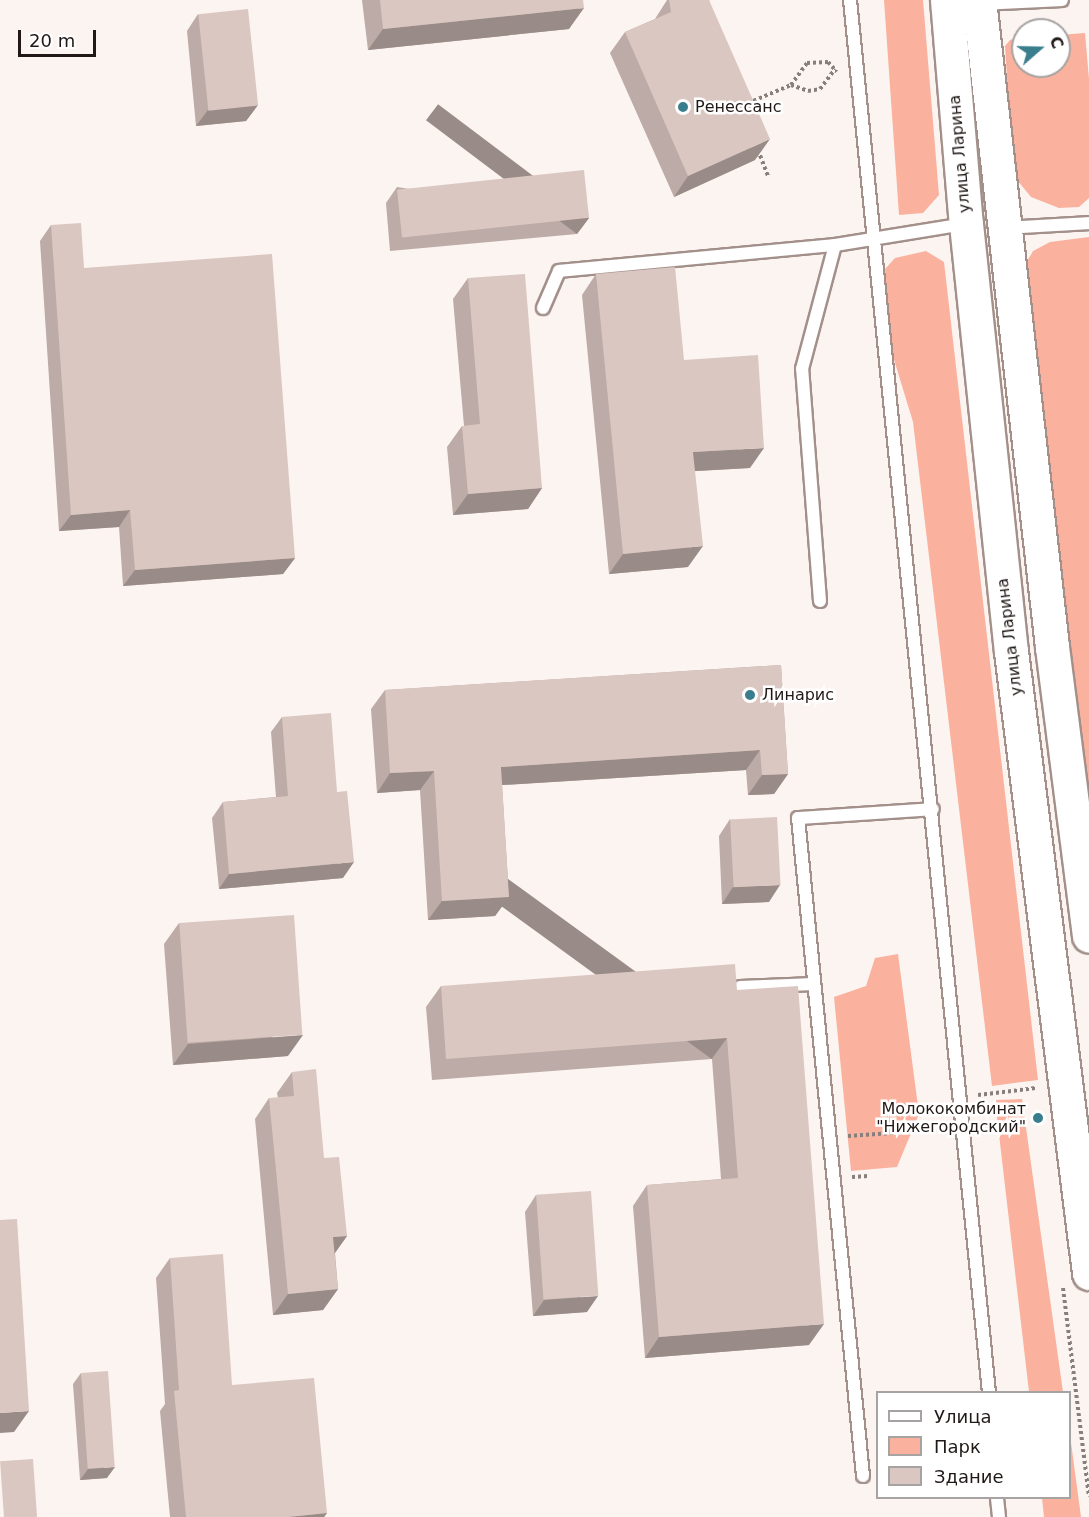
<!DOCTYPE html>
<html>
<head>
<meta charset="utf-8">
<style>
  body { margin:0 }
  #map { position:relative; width:1089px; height:1517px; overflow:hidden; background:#fcf4f1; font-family:"DejaVu Sans",sans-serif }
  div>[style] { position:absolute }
  .green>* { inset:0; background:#fab29e }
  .path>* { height:4px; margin-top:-2px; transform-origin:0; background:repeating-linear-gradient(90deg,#867f7c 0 3px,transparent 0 6px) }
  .roads { filter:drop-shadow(2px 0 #a3908a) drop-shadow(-2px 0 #a3908a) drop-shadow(0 2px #a3908a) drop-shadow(0 -2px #a3908a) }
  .service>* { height:12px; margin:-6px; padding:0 6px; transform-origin:6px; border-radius:6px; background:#fff }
  .primary>* { height:33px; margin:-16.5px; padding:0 16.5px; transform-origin:16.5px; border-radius:16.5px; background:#fff }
  .wall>* { inset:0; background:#bcaba6 }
  .shaded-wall>* { inset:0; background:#998b87; transform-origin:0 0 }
  .building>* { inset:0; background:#dbc7c1; transform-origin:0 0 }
  .dots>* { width:16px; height:16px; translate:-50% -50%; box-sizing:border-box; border:3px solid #fff; border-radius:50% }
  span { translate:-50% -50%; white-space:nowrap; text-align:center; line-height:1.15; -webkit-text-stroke:5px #fff; paint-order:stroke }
  .poi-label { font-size:16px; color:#201917 }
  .left { translate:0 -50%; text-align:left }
  .right { translate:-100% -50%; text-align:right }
  .street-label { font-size:16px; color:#201917 }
  .legend { position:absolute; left:876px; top:1391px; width:195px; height:108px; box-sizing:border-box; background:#fff; border:2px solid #a6a3a2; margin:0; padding:8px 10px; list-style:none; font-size:18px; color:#201917 }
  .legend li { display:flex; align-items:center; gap:12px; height:30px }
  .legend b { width:30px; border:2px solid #a6a3a2 }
  .north { position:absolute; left:1011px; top:18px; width:60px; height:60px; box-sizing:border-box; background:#fff; border:2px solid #a6a3a2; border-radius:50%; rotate:70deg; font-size:16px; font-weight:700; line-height:24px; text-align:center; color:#201917 }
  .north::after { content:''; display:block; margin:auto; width:21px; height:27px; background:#3a7e8d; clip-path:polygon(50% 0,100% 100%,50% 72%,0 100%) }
  .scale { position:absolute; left:18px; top:30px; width:78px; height:27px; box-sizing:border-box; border:3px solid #201917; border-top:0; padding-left:8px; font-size:18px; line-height:21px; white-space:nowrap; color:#201917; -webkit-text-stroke:4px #fff; paint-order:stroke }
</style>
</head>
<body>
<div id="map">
  <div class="green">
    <div style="clip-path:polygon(884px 0,923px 0,939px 195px,923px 213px,899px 215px)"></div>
    <div style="clip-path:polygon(1085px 33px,1089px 79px,1089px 198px,1079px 207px,1059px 208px,1031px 197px,1013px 175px,1005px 46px,1010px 40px,1023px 36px,1023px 66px,1059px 66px,1059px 35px)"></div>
    <div style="clip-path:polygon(1089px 237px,1089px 800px,1025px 265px,1033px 251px,1050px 242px)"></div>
    <div style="clip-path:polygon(926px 251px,944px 262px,1038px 1080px,992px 1086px,913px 422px,892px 353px,885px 269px,895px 258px)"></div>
    <div style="clip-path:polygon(898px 954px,919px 1114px,897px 1167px,851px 1171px,834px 997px,866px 986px,875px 958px)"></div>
    <div style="clip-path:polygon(1022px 1099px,1063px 1392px,1064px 1392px,1029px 1392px,995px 1100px)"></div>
    <div style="clip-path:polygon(1070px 1435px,1081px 1517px,1044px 1517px,1042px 1498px,1070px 1498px)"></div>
  </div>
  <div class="path">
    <div style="left:791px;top:85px;width:18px;rotate:19deg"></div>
    <div style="left:808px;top:91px;width:12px;rotate:-9deg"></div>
    <div style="left:820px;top:89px;width:25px;rotate:-53deg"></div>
    <div style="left:748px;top:103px;width:47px;rotate:-22.7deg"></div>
    <div style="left:791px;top:85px;width:27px;rotate:-54deg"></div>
    <div style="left:807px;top:63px;width:21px;rotate:-3deg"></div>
    <div style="left:828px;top:62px;width:13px;rotate:48deg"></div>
    <div style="left:758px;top:150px;width:28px;rotate:69deg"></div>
    <div style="left:978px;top:1095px;width:58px;rotate:-6.9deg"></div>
    <div style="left:848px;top:1136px;width:88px;rotate:-3.9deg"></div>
    <div style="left:852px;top:1177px;width:16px;rotate:-4deg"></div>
    <div style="left:1063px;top:1288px;width:210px;rotate:82.9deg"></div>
  </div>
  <div class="roads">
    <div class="service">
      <div style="left:850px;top:0;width:1399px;rotate:84.3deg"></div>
      <div style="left:981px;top:4px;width:81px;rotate:-2.8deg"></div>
      <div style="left:1006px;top:228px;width:83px;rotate:-3.4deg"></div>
      <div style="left:543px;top:308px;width:40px;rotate:-66.6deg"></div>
      <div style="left:559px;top:271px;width:277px;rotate:-5.4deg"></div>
      <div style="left:820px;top:601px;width:233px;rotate:-94.4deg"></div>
      <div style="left:802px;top:369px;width:128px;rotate:-75.1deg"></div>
      <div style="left:835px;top:245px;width:132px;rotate:-9.2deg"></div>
      <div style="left:740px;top:987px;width:74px;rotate:-2.3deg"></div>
      <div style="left:863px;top:1476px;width:661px;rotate:-95.64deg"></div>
      <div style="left:798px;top:818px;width:135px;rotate:-3.8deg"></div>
      <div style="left:997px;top:1498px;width:19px;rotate:84deg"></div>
    </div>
    <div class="primary">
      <div style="left:947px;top:0;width:225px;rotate:85.2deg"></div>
      <div style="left:966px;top:224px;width:429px;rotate:84deg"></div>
      <div style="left:1011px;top:651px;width:627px;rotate:82.85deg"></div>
      <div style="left:979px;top:0;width:651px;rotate:83.56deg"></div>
      <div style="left:1052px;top:647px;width:291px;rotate:82.7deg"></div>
    </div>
  </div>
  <div class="wall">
    <div style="clip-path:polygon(362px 0,583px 0,569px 29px,368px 50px)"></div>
    <div style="clip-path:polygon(667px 0,709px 0,755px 160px,674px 197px,610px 53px,625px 32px,655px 19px)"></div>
    <div style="clip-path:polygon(198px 14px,258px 105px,246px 121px,196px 126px,187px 31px)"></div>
    <div style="clip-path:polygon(397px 187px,589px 218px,577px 234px,390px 251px,386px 203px)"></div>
    <div style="clip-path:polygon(51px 225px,84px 268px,295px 558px,283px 574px,123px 586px,119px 527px,59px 531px,40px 241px)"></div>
    <div style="clip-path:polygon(596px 274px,684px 360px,750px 468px,695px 471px,688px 567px,609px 574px,582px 295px)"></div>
    <div style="clip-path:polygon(468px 278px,542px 488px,528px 509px,453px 515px,447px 447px,462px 426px,464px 426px,453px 299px)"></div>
    <div style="clip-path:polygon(781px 665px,788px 774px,774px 794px,748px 795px,746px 770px,502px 785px,509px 897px,495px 916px,428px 920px,420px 790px,377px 793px,371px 709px,385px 690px)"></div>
    <div style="clip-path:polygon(282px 717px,343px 878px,219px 889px,212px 818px,223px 802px,276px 797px,271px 732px)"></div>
    <div style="clip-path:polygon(730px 819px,769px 902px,722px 904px,719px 836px)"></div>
    <div style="clip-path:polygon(179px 923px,288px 1056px,173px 1065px,164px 944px)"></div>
    <div style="clip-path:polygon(441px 986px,737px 990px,809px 1345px,645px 1358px,633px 1206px,647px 1185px,721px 1179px,712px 1059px,432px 1080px,426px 1007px)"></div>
    <div style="clip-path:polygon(292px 1072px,347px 1236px,335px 1253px,338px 1289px,323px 1310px,273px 1315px,255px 1119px,269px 1098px,278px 1098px,277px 1093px)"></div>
    <div style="clip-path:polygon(536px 1195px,587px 1312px,533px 1316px,525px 1212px)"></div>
    <div style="clip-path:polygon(170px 1258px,232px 1385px,327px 1513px,324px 1517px,170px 1517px,160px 1411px,165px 1404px,156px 1278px)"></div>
    <div style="clip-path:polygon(81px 1373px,107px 1478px,80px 1480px,73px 1384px)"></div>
  </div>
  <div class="shaded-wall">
    <div style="clip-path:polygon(584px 8px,569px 29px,368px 50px,383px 29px)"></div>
    <div style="clip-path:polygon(258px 105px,246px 121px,196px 126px,208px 110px)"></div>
    <div style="clip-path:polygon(770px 139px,755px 160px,674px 197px,688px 176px)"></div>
    <div style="left:589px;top:218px;width:20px;height:189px;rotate:127deg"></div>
    <div style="clip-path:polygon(764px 448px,750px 468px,679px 472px,693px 452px)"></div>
    <div style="clip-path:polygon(542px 488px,528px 509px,453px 515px,468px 494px)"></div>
    <div style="clip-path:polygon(130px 510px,119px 527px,59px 531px,71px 515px)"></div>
    <div style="clip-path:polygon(703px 546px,688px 567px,609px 574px,623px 554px)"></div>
    <div style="clip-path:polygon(295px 558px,283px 574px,123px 586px,135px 570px)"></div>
    <div style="clip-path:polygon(760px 750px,746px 770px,487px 786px,501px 767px)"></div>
    <div style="clip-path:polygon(434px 771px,420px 790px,377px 793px,390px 773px)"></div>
    <div style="clip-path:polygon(788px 774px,774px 794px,748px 795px,762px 775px)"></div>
    <div style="clip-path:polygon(354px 862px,343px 878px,219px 889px,229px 874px)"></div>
    <div style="clip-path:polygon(780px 885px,769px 902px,722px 904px,733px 887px)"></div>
    <div style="clip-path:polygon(509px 897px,495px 916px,428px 920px,442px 901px)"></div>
    <div style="clip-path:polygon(303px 1035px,288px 1056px,173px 1065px,188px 1044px)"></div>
    <div style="left:727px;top:1038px;width:26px;height:282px;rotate:126deg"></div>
    <div style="clip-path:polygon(347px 1236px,332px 1257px,333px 1237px)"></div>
    <div style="clip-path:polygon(338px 1289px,323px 1310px,273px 1315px,288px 1294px)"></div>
    <div style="clip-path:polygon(598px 1296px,587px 1312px,533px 1316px,544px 1300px)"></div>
    <div style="clip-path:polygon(824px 1324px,809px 1345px,645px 1358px,659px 1337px)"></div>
    <div style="clip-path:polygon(29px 1411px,14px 1432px,0 1433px,0 1413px)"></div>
    <div style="clip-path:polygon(115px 1467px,107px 1478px,80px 1480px,88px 1469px)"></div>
    <div style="clip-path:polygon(327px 1513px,324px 1517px,288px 1517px)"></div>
  </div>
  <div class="building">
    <div style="clip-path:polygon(380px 0,583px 0,584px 8px,383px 29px)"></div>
    <div style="clip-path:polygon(669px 0,709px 0,770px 139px,688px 176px,625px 32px,671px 12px)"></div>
    <div style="left:248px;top:9px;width:97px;height:50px;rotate:84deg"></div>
    <div style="left:584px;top:170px;width:48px;height:188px;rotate:84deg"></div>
    <div style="clip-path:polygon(81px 223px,84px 268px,272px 254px,295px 558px,135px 570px,130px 510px,71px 515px,51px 225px)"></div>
    <div style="clip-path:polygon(675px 267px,684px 360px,758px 355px,764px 448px,693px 452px,703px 546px,623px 554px,596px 274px)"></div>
    <div style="clip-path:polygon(525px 274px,542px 488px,468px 494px,462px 426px,480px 424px,468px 278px)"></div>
    <div style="clip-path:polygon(781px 665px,788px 774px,762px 775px,760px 750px,501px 767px,509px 897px,442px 901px,434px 771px,390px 773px,385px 690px)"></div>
    <div style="clip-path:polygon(331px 713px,337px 792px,347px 791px,354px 862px,229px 874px,223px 802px,288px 796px,282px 717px)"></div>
    <div style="left:777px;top:817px;width:68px;height:47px;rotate:87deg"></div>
    <div style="left:294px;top:915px;width:120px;height:115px;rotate:86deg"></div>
    <div style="clip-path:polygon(735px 964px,737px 990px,798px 986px,824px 1324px,659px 1337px,647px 1185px,738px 1178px,727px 1038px,446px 1059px,441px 986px)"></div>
    <div style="clip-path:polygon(316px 1069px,324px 1158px,339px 1157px,347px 1236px,333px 1237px,338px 1289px,288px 1294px,269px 1098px,294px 1096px,292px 1072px)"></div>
    <div style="left:591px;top:1191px;width:105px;height:55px;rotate:86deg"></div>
    <div style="clip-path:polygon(17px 1219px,29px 1411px,0 1413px,0 1220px)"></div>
    <div style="clip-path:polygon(223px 1254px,232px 1385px,314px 1378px,327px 1513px,288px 1517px,186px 1517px,174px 1391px,179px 1390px,170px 1258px)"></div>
    <div style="left:108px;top:1371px;width:96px;height:27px;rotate:86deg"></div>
    <div style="left:33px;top:1459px;width:58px;height:33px;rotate:86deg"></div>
  </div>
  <div class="dots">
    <div style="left:683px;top:107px;background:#3a7e8d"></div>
    <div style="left:750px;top:695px;background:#3a7e8d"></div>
    <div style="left:1038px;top:1118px;background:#3a7e8d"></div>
  </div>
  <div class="poi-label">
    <span class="left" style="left:695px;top:107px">Ренессанс</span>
    <span class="left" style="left:762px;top:695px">Линарис</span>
    <span class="right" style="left:1026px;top:1118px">Молококомбинат<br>"Нижегородский"</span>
  </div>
  <div class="street-label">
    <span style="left:960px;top:154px;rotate:-95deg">улица Ларина</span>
    <span style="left:1010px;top:637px;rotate:-97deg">улица Ларина</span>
  </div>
  <ul class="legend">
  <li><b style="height:8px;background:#fff"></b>Улица</li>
  <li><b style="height:16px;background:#fab29e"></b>Парк</li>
  <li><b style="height:16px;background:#dbc7c1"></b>Здание</li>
  </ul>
  <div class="north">С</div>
  <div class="scale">20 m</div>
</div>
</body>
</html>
